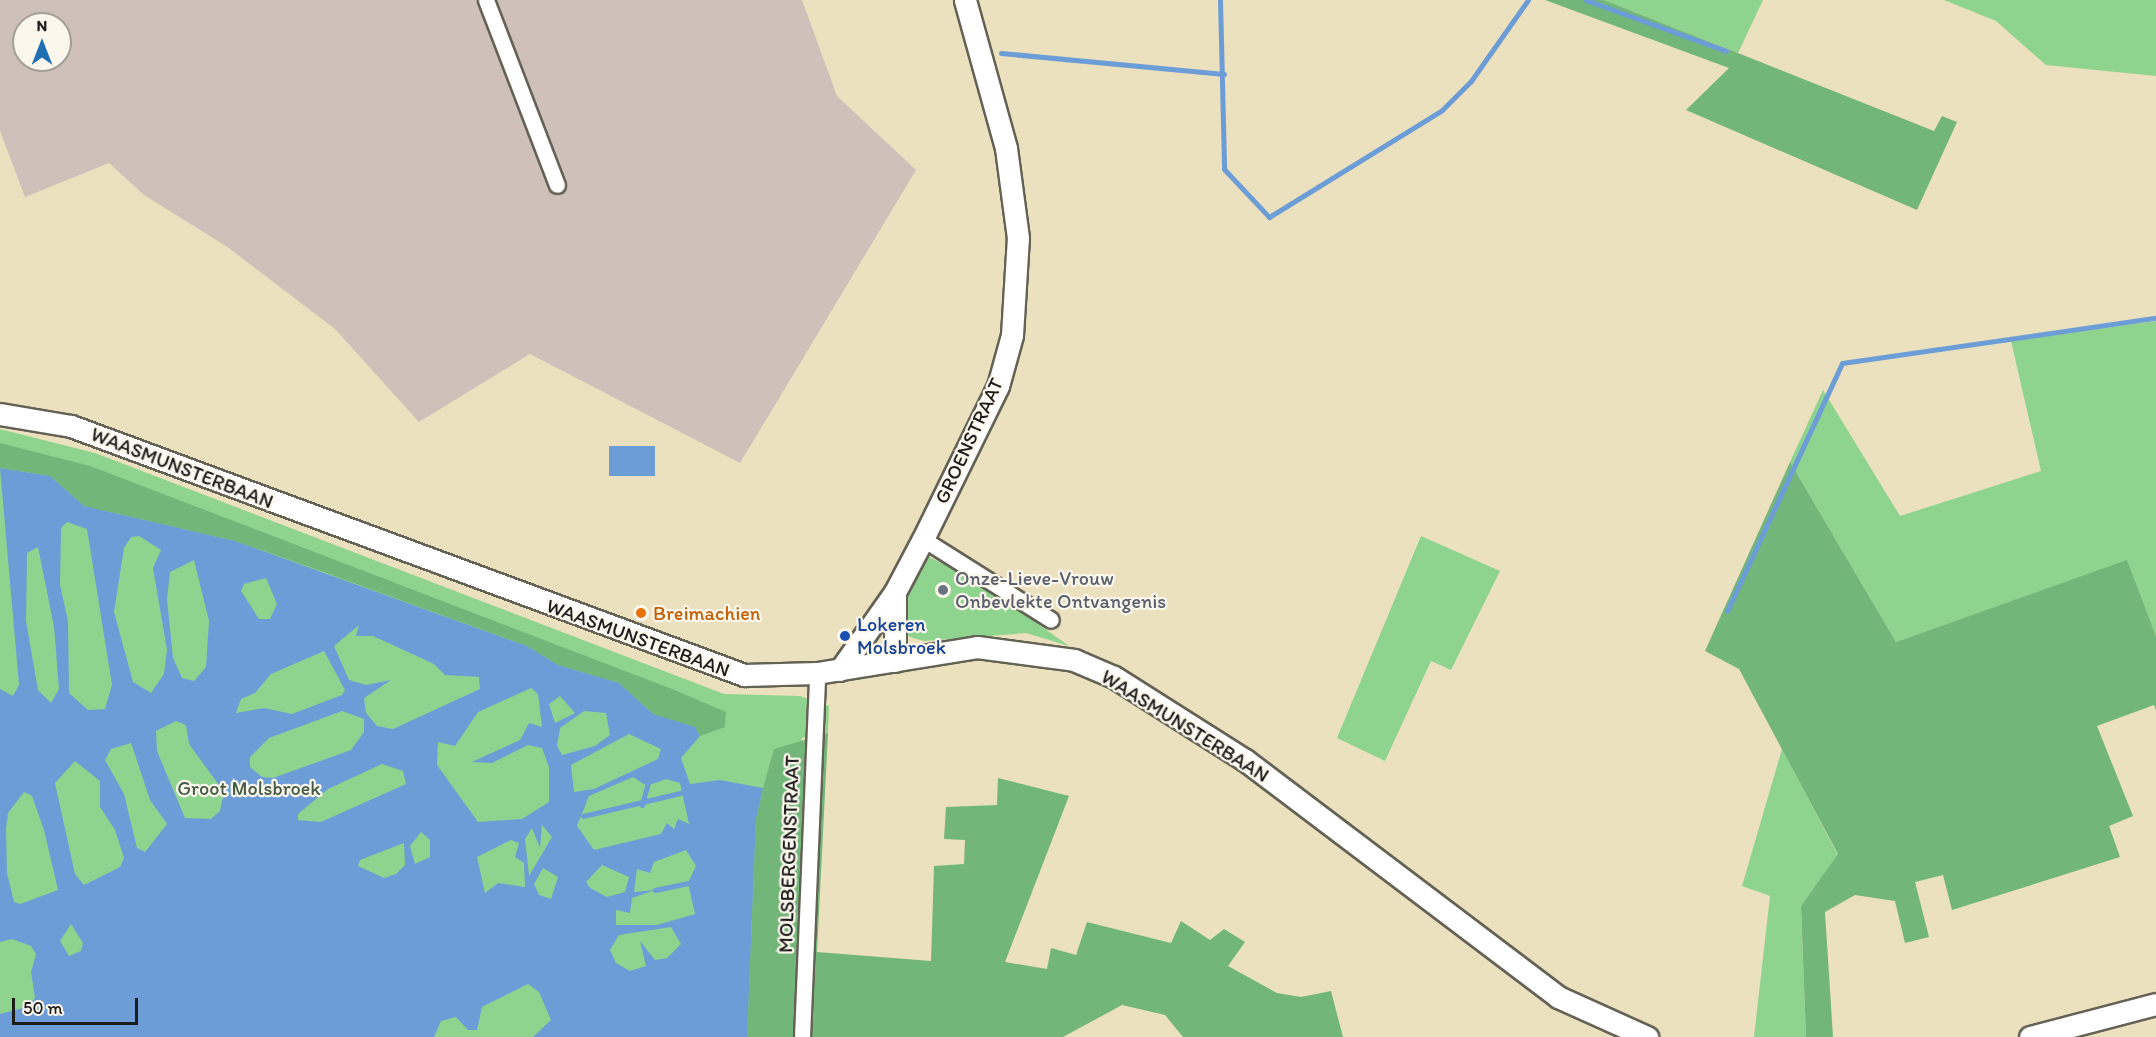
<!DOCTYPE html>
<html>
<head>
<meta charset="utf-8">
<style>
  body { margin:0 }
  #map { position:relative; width:2156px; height:1037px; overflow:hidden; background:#ebe1be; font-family:Itim,sans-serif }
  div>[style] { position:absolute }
  .industrial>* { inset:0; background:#cfc1ba }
  .green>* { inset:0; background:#8fd48e }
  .forest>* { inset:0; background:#73b679 }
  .water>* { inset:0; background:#6d9dd7; transform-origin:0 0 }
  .stream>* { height:5px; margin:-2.5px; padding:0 2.5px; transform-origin:2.5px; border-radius:2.5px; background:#6d9dd7 }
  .roads { filter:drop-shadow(2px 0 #646155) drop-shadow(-2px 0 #646155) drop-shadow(0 2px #646155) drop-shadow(0 -2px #646155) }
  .street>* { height:15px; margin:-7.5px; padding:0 7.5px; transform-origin:7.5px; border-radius:7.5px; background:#fff }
  .secondary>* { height:21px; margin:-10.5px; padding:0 10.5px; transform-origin:10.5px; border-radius:10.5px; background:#fff }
  .dots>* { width:16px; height:16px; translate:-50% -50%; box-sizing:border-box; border:3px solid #fbf7ec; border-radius:50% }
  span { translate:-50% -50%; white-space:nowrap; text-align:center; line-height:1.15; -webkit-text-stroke:4.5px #fbf7ec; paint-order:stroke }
  .street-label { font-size:20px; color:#1c1c1c }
  .worship-label { font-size:20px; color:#5b616d }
  .left { translate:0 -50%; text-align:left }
  .food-label { font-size:20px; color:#c56008 }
  .transit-label { font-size:20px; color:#164399 }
  .park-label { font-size:20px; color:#445c44 }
  .north { position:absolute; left:12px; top:12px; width:60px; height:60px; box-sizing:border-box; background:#fbf7ec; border:2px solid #a29f99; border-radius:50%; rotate:0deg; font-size:16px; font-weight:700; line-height:24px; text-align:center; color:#1c1c1c }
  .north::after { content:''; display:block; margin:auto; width:21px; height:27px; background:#1f6fb2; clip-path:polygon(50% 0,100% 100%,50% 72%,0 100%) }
  .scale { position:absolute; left:12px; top:998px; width:126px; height:27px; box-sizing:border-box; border:3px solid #1c1c1c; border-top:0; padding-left:8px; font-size:18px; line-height:21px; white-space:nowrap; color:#1c1c1c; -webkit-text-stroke:4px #fbf7ec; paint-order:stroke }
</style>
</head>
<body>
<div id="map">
  <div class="industrial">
    <div style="clip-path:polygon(evenodd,0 0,802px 0,837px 96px,916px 170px,740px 463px,530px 354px,419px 422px,335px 329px,226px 246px,144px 195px,109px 163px,25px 197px,0 131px,0 0,24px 24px,60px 24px,60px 60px,24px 60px,24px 24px)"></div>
  </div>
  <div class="green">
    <div style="clip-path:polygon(1604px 0,1763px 0,1738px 53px)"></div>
    <div style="clip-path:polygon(1944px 0,2156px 0,2156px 76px,2046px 65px,1996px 21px)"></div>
    <div style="clip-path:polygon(2156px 321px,2156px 636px,2127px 561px,1896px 642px,1790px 462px,1823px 390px,1900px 516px,2041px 471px,2011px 341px)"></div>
    <div style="clip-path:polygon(0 429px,95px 453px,724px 694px,800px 696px,829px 706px,828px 733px,802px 738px,782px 1037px,0 1037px)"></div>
    <div style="clip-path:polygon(1421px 536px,1500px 571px,1451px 670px,1431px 661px,1385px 761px,1337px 738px)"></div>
    <div style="clip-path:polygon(927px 556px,975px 579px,1069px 646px,1026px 633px,924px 641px,910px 637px,901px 629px,901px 613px)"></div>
    <div style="clip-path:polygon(1782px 749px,1838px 855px,1801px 906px,1806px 1037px,1754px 1037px,1770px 896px,1742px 886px)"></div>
  </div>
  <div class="forest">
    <div style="clip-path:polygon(1545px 0,1604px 0,1934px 131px,1942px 116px,1957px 122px,1917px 210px,1686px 110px,1729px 68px)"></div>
    <div style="clip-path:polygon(0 443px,90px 466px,672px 689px,726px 712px,725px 727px,700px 736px,694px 727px,653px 714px,619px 683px,558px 665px,527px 646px,307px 566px,235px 541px,84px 506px,50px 476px,0 468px)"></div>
    <div style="clip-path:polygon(1790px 462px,1896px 642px,2127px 560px,2156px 636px,2156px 710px,2154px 705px,2097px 726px,2133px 816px,2109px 826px,2120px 857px,1952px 910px,1943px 875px,1915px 882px,1929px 937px,1905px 943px,1895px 901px,1855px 895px,1825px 912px,1833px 1037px,1806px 1037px,1801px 906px,1838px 854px,1739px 669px,1705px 651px)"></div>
    <div style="clip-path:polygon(828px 733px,817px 952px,931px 961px,934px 866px,964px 864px,965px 840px,944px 839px,946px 807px,997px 805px,998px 778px,1069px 796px,1005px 962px,1047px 969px,1051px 948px,1076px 955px,1087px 922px,1171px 943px,1181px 921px,1210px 940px,1224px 929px,1245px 942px,1228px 966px,1277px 993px,1301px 997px,1331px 991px,1343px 1037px,1183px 1037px,1165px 1015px,1122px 1005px,1063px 1037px,747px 1037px,756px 819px,763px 788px,774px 749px)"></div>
  </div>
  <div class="water">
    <div style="left:655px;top:446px;width:30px;height:46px;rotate:90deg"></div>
    <div style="clip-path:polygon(evenodd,0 468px,50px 476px,84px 506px,235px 541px,527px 646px,558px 665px,619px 683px,653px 714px,695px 727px,700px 736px,681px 758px,690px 784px,720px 780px,763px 788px,756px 819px,747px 1037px,533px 1037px,551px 1020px,539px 992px,528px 984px,482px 1007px,477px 1030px,468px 1030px,456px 1017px,441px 1021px,434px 1037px,0 1037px,0 1014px,27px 1007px,35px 998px,31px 972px,36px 954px,31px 946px,12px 939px,0 942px,0 689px,13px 696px,19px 685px,0 468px,67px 522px,87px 529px,112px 685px,105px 709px,88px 710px,69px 693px,68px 621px,60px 585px,61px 528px,67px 522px,0 468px,139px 536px,161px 550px,153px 568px,167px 650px,164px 674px,151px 693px,133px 682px,114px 612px,124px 548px,131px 537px,139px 536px,0 468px,38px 547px,54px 627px,59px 689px,51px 703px,38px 690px,26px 621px,27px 553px,38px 547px,0 468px,194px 560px,209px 621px,206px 667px,194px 681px,182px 678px,173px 658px,167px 599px,170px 572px,194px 560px,0 468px,266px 578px,277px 604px,270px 619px,259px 619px,241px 591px,244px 584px,266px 578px,0 468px,359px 625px,356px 636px,373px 636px,434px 664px,445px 675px,479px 677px,480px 689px,393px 729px,377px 726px,366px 713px,364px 698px,391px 680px,366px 685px,349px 680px,334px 646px,359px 625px,0 468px,324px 651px,345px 690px,342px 695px,292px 714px,264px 708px,236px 713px,241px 699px,255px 693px,271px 674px,324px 651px,0 468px,531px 688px,538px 694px,542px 727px,529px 723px,520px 740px,472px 762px,492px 763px,528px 745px,542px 748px,549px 767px,549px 802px,522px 819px,478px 822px,437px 765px,438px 742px,455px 746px,478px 712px,531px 688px,0 468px,560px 696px,575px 713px,555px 723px,549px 704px,560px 696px,0 468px,342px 711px,364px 719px,364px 732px,351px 750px,273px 778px,262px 777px,250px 767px,250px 757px,269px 738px,342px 711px,0 468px,584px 711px,606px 713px,610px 735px,595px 746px,562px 755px,557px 746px,560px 728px,584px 711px,0 468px,176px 721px,186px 725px,189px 744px,224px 792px,220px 811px,211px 819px,185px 818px,157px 751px,156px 731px,176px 721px,0 468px,629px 734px,661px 749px,658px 759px,594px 789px,574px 792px,571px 765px,629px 734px,0 468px,131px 743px,150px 800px,167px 824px,145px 852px,137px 848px,124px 794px,105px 760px,111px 749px,131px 743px,0 468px,75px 761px,100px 781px,100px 807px,115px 830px,124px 858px,120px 867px,84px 885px,75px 874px,55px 783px,75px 761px,0 468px,382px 764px,403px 771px,406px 784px,321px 822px,298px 820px,298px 814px,328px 789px,382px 764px,0 468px,633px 777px,647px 786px,666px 779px,680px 783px,689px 824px,678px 819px,674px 829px,667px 823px,661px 834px,594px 850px,577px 826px,589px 796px,633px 777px,0 468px,24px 792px,32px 796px,44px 830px,58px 890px,20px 904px,14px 902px,7px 873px,6px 829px,8px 813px,24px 792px,0 468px,542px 825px,552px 837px,529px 876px,525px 839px,532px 828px,540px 848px,542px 825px,0 468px,421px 832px,430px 840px,430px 857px,415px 864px,410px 846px,421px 832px,0 468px,511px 840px,519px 843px,515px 857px,524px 863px,525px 887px,498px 883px,485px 893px,477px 857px,511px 840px,0 468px,404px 843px,405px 865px,396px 874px,384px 878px,358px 866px,360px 860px,404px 843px,0 468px,686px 850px,696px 866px,688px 883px,695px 914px,657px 925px,616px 925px,616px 910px,630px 913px,632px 898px,655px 890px,634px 892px,637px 869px,650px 873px,654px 862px,686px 850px,0 468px,602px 865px,629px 877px,625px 892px,607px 897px,590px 888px,586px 882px,602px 865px,0 468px,543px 868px,558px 877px,551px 899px,539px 895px,534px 884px,543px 868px,0 468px,71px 924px,83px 943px,81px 951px,69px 956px,60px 941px,71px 924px,0 468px,671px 927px,681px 944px,667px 958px,655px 960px,640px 941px,646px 966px,630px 971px,616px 963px,610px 950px,619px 935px,671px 927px)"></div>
  </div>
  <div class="stream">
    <div style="left:1220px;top:0;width:169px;rotate:88.6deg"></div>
    <div style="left:1224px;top:169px;width:66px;rotate:46.8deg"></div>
    <div style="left:1269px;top:217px;width:203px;rotate:-31.7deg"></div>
    <div style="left:1442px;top:110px;width:41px;rotate:-45deg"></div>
    <div style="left:1471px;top:81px;width:99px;rotate:-54.9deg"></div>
    <div style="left:1586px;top:0;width:149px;rotate:20deg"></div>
    <div style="left:1001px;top:53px;width:224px;rotate:5.4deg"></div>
    <div style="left:1727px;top:611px;width:273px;rotate:-65.1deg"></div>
    <div style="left:1842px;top:363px;width:317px;rotate:-8.2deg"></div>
    <div style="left:642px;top:805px;width:20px;rotate:-75deg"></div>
    <div style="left:583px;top:816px;width:100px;rotate:-13.3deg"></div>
    <div style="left:655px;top:890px;width:34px;rotate:-12deg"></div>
  </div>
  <div class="roads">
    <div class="street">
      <div style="left:486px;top:0;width:198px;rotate:69deg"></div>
      <div style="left:923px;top:539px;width:151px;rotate:32.3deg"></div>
      <div style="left:802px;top:1037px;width:364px;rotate:-87.6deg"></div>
    </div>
    <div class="secondary">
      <div style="left:0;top:414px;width:72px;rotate:9.6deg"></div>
      <div style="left:71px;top:426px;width:718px;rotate:20.3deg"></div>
      <div style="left:744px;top:675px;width:73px;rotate:-1.6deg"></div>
      <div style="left:817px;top:673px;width:162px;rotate:-9.2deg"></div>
      <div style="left:977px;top:647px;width:98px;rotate:7.6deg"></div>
      <div style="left:1074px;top:660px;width:43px;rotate:23deg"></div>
      <div style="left:1114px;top:677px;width:155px;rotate:32.4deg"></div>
      <div style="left:1245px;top:760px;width:393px;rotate:37.1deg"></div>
      <div style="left:1558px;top:997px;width:98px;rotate:24.2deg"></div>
      <div style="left:895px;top:593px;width:68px;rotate:90deg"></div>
      <div style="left:840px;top:670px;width:95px;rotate:-54.8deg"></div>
      <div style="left:895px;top:592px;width:60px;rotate:-62.2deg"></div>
      <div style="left:923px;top:539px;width:170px;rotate:-63.9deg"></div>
      <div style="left:998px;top:386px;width:53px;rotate:-74.6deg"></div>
      <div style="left:1012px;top:335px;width:97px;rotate:-86.5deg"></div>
      <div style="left:1018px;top:238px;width:91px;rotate:-97.6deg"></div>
      <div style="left:1006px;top:148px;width:154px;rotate:-105.5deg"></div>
      <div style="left:2030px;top:1037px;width:130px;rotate:-14.7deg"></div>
    </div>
  </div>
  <div class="dots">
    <div style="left:943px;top:590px;background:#6b7280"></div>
    <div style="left:641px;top:613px;background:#e8710a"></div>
    <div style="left:845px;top:636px;background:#1a4fb4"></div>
  </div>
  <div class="street-label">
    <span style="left:969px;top:441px;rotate:-65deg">GROENSTRAAT</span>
    <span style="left:182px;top:468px;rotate:21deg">WAASMUNSTERBAAN</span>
    <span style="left:638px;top:638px;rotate:20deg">WAASMUNSTERBAAN</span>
    <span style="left:1185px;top:726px;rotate:32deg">WAASMUNSTERBAAN</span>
    <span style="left:789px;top:854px;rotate:-88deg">MOLSBERGENSTRAAT</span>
  </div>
  <div class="worship-label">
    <span class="left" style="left:955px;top:590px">Onze-Lieve-Vrouw<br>Onbevlekte Ontvangenis</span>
  </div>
  <div class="food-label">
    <span class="left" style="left:653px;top:613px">Breimachien</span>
  </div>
  <div class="transit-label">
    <span class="left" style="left:857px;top:636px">Lokeren<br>Molsbroek</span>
  </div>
  <div class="park-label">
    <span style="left:249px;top:788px">Groot Molsbroek</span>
  </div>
  <div class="north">N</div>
  <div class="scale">50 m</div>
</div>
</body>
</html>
